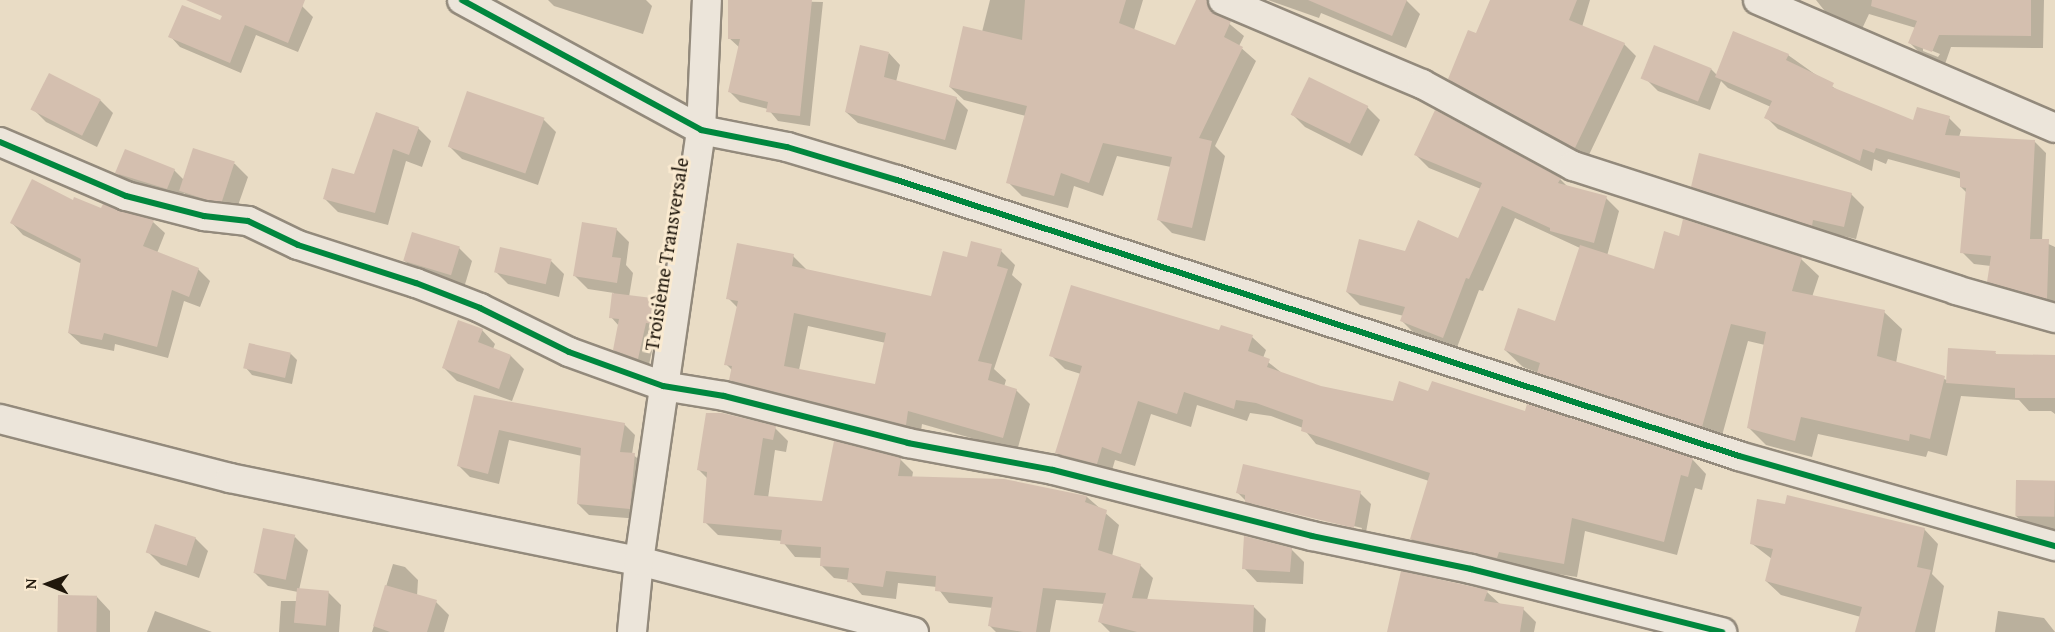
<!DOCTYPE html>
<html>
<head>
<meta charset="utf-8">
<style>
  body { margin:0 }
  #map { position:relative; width:2055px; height:632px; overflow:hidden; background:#e9dcc5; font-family:"Gentium Book Plus",serif }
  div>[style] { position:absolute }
  .shadow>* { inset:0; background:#0003 }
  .building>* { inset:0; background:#d4bfaf; transform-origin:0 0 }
  .roads { filter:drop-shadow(2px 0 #938a7c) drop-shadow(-2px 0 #938a7c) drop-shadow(0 2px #938a7c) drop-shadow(0 -2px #938a7c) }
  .street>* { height:28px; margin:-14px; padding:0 14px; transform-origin:14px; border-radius:14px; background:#ece5da }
  .cycleway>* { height:6px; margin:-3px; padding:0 3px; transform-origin:3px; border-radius:3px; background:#00873e }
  span { translate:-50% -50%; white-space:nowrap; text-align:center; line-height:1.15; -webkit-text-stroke:6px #faead0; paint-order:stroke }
  .street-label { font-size:20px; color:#20170c }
  .north { position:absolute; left:18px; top:554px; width:60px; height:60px; -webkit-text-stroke:4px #faead0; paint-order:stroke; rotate:271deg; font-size:16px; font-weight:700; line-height:24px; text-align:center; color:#20170c }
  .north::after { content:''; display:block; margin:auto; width:21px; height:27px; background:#20170c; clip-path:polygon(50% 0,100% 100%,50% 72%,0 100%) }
</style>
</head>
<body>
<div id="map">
  <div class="shadow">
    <div style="clip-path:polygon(230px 0,287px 0,302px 6px,313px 17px,298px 52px,256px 35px,241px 73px,180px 47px,170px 36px,221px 22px)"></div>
    <div style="clip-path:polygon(548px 0,646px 0,652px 6px,643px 34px,554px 6px)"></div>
    <div style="clip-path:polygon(730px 0,823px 2px,810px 126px,778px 121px,768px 109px,740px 102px,730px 92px,740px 48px,729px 38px)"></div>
    <div style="clip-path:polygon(990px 0,1143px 0,1134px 30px,1176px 47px,1198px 0,1230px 0,1221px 7px,1220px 16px,1244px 36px,1239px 46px,1256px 61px,1215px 146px,1225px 156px,1205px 241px,1172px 233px,1158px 219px,1171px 167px,1117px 156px,1103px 196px,1074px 186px,1068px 208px,1022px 196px,1008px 182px,1026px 116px,964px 100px,950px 87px,982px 32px)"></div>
    <div style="clip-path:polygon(1268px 0,1406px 0,1420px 14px,1406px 48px,1321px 13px,1319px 18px)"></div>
    <div style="clip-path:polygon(1491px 0,1590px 0,1582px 27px,1624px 44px,1636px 56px,1587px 159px,1461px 91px,1449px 79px,1477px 35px)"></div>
    <div style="clip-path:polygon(evenodd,1816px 0,2044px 0,2043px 48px,1951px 47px,1945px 64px,1923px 56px,1910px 43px,1916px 28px,1869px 14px,1861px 31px,1828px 15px,1816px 0,1923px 47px,1940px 54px,1938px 57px,1923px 51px,1923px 47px)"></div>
    <div style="clip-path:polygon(889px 53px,900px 65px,896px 82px,956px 98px,968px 110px,956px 150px,858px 123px,846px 112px)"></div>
    <div style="clip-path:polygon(1788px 55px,1840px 92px,1914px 122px,1949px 118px,1961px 130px,1959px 137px,2034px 141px,2046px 153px,2042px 241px,2055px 247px,2055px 308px,2000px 293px,1988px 281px,1991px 266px,1974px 264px,1962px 252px,1967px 193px,1961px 187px,1962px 179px,1888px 159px,1886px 164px,1874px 159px,1872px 171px,1778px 129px,1766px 117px,1771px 107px,1728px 88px,1721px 81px,1710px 110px,1658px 91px,1647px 80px,1711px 69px,1717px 75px)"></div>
    <div style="clip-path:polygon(100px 100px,113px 113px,97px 147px,46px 122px,33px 109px)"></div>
    <div style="clip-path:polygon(1367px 107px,1380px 120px,1362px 156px,1305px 127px,1292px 114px)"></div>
    <div style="clip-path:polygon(543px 119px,556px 132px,538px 185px,462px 159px,449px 146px)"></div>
    <div style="clip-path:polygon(418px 128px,431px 141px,422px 167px,406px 161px,388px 225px,338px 212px,325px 199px)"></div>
    <div style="clip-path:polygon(194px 150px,235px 164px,248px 177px,235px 214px,194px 204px,184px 193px,180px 202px,130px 186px,117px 173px,126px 151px,174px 170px,184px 180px)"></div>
    <div style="clip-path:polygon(1416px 155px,1560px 179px,1568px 187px,1606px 198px,1619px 211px,1607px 256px,1655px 271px,1680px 238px,1801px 259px,1819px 276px,1812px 297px,1884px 312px,1902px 329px,1896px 363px,1947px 380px,1995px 353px,1998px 356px,2055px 357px,2055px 414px,2051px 411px,2029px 411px,2019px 400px,1961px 396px,1947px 456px,1928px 451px,1926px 457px,1818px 434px,1812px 457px,1766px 445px,1749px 428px,1765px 345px,1748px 341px,1720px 443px,1557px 390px,1541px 374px,1523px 367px,1505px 350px,1555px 323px,1580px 248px,1515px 218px,1483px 291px,1479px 290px,1456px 350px,1415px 334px,1402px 321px,1404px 316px,1360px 305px,1347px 292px,1406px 253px,1459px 240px,1481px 189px,1429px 168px)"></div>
    <div style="clip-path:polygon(1693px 186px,1851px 194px,1864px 207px,1856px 239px,1826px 232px,1825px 238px,1706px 199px)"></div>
    <div style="clip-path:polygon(74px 202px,102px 210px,104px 206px,153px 222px,165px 233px,157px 253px,198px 269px,210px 281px,200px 307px,184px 301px,168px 358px,115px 344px,114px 351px,81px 344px,69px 333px,82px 264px,23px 235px,12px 223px)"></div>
    <div style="clip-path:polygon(616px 229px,629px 242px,626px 265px,633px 273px,629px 297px,659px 300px,670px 311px,667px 334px,656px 333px,648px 369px,625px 361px,614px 350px,619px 326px,611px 317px,614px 293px,588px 289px,575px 276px)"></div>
    <div style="clip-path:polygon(459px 248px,472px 261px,463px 291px,418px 274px,405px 261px)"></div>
    <div style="clip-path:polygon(evenodd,1001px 251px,1015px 265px,1012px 275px,1022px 284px,994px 369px,1006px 380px,1004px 387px,1016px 390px,1030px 404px,1017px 451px,922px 424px,920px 439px,745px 394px,731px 380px,733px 371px,726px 364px,738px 308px,728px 298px,793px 256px,807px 270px,932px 297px,968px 259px,1001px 251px,808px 326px,886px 343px,876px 386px,799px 370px,808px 326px)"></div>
    <div style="clip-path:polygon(551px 261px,564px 274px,559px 297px,508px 284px,495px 271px)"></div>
    <div style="clip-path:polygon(482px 330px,495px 344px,493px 349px,511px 356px,524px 369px,512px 401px,457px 381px,444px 368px)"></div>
    <div style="clip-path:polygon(1220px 332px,1252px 337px,1266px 350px,1263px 358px,1283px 374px,1321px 388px,1394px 403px,1429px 393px,1526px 412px,1528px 406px,1693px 460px,1706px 474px,1702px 490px,1695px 488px,1677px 555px,1585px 531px,1577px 577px,1425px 553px,1411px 539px,1429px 481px,1316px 444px,1303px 428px,1271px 416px,1250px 413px,1247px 421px,1197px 405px,1191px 427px,1151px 414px,1135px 466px,1115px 460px,1110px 477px,1071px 466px,1057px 453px,1081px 374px,1065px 369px,1051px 355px)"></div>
    <div style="clip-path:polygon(291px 354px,297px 360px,292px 384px,252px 375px,246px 368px)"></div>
    <div style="clip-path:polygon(475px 397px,624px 424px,635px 435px,632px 454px,646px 465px,640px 519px,589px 515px,578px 504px,582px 456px,509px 440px,499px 484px,470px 477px,459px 466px)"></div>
    <div style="clip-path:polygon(775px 428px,788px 441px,786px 452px,775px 450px,768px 498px,824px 502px,900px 459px,913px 472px,912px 478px,1087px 497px,1119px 525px,1112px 556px,1140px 565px,1153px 578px,1147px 600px,1253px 606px,1266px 619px,1265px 632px,1110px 632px,1100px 622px,1105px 604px,1056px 600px,1050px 632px,996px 632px,990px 626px,993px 608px,949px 603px,937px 587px,898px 583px,896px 599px,862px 595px,849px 580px,834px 578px,822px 566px,822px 558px,795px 557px,782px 541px,718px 535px,705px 522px,708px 479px,699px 470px)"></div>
    <div style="clip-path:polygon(2055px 481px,2055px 536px,2043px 527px,2027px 526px,2016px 516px,2018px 482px)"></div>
    <div style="clip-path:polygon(evenodd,1238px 493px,1360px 493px,1371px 504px,1365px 538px,1257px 512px,1238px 493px,1250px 501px,1362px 528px,1361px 531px,1254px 506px,1250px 501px)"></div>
    <div style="clip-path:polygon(1924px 529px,1938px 544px,1932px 574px,1944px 586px,1935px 632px,1857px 632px,1861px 617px,1781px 595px,1766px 581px,1772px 559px,1751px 543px)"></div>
    <div style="clip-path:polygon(295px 537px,308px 550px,299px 590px,328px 592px,341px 605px,339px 632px,279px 632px,281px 601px,296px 601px,298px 592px,268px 586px,255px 573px)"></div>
    <div style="clip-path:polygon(195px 538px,208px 551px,199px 578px,161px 565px,148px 552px)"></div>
    <div style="clip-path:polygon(1291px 549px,1304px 562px,1303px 584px,1257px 582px,1244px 568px)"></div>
    <div style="clip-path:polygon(393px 564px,405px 567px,418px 580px,417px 596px,436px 602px,449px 615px,444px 632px,372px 632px)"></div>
    <div style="clip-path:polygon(1487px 592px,1501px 605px,1523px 609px,1536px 622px,1534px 632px,1388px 632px)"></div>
    <div style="clip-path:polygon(97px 597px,110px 611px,110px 632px,58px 632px)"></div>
    <div style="clip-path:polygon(155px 611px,212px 632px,147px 632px)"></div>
    <div style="clip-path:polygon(1998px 611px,2044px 618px,2055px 632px,1995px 632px)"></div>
  </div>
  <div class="building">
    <div style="clip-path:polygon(186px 0,305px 0,288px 43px,245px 25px,230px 63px,168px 37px,182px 5px,220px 20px,222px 16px)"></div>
    <div style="clip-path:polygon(728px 0,812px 0,800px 116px,766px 112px,768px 102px,728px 92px,740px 39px,728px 39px)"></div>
    <div style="clip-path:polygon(1025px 0,1126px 0,1119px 23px,1175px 45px,1196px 0,1207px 0,1210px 10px,1231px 21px,1224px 37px,1243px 47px,1199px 138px,1212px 141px,1192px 228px,1157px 220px,1172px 157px,1103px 143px,1089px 183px,1061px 173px,1054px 196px,1006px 183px,1027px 106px,949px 87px,963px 26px,1022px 40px)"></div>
    <div style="clip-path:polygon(1308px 0,1407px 0,1392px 36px)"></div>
    <div style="clip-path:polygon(1490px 0,1577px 0,1569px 20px,1625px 43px,1575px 148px,1448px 79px,1468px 30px,1476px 33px)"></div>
    <div style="clip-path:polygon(1872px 0,2031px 0,2031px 36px,1939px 35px,1932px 52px,1908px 43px,1917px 21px,1871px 6px)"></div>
    <div style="clip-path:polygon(1733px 31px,1789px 54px,1786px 60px,1834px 83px,1832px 87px,1913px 120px,1917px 107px,1950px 116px,1945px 135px,2035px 140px,2030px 239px,2049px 239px,2047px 299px,1987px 282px,1991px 256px,1960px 253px,1966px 188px,1960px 187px,1960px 172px,1876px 148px,1874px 153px,1863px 149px,1860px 161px,1764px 118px,1772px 101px,1715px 77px)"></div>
    <div style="clip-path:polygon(860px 45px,889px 52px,884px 77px,957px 97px,945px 140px,845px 112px)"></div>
    <div style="left:1654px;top:45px;width:62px;height:36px;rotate:22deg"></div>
    <div style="left:49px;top:73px;width:58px;height:41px;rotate:27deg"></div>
    <div style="left:1309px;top:77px;width:66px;height:42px;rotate:26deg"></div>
    <div style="left:467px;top:91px;width:82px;height:59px;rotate:19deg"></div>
    <div style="clip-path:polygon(1435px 110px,1561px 178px,1558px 183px,1607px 196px,1594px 243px,1550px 231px,1550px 228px,1502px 206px,1469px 279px,1466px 278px,1443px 338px,1400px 321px,1405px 307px,1346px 292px,1359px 239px,1405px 251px,1418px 220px,1458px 238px,1482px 183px,1414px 155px)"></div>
    <div style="clip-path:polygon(376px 112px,419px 127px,409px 155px,393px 149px,375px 213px,323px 199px,332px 168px,354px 174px)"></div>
    <div style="left:193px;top:148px;width:44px;height:45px;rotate:18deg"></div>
    <div style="clip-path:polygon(125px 149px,175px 169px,167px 189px,115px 173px)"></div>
    <div style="clip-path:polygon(1699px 153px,1852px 193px,1844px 227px,1813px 220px,1812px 226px,1691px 187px)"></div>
    <div style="clip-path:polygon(32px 179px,73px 200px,74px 197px,101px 208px,103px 204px,154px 220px,143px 246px,199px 268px,189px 297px,172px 290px,157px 347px,104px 333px,102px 340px,68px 333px,81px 259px,10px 223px)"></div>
    <div style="clip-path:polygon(1683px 219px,1802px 257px,1792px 291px,1885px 310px,1877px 356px,1945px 376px,1930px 439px,1910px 434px,1909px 441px,1801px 417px,1795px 441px,1747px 428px,1766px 332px,1731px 324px,1702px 427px,1537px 373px,1540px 363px,1504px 350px,1518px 308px,1555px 321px,1580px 245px,1654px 269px,1664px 231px,1679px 236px)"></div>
    <div style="clip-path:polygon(582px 222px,617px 228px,612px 257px,621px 258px,617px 283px,573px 276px)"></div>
    <div style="left:412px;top:232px;width:50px;height:30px;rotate:17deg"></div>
    <div style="clip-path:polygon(evenodd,971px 241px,1002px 249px,997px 266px,1008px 269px,978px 361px,992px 364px,988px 380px,1017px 389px,1003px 438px,908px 411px,906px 425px,729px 380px,732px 366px,724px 365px,738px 301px,726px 299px,737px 243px,794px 254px,792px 266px,931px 296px,943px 251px,967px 257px,971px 241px,794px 313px,886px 333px,875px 384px,784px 366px,794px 313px)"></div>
    <div style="left:500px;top:247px;width:53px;height:26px;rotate:13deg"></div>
    <div style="clip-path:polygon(1071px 285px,1219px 330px,1221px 325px,1253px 335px,1248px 351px,1270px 359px,1267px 367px,1321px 386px,1393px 401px,1399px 381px,1428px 391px,1432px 381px,1525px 411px,1527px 404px,1693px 458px,1688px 477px,1681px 475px,1664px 542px,1572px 518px,1564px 564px,1499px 552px,1497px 558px,1410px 539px,1430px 473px,1301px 431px,1303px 420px,1256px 403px,1236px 400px,1234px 409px,1184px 392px,1177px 414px,1138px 401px,1121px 454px,1102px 447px,1097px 464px,1055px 453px,1082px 366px,1049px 356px)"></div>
    <div style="clip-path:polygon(612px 293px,660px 299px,656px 324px,646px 323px,638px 359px,613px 350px,619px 319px,609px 318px)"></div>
    <div style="clip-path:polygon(458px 320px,483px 329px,478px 342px,511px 355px,499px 389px,442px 368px)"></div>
    <div style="left:249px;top:343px;width:43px;height:26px;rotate:13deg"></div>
    <div style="clip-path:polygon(1948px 348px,1996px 351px,1995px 354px,2055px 355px,2055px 398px,2015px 398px,2015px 388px,1946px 383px)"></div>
    <div style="clip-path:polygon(474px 395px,625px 423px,620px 452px,635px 453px,630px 509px,577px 504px,581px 448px,499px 430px,488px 474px,457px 466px)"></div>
    <div style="clip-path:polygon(706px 413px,722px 413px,776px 426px,773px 440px,763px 438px,754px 495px,822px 501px,834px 441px,901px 458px,898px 476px,1004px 479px,1087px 496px,1085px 502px,1107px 510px,1098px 550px,1141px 564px,1132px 598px,1254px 605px,1253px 632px,1137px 632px,1098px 622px,1106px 593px,1043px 588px,1036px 632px,1023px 632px,988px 626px,993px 597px,935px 591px,936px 576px,886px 571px,883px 587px,847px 582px,849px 568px,820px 566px,821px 547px,780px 544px,782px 530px,703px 523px,707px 472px,697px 470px)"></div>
    <div style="clip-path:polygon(1243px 464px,1361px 491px,1354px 528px,1245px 502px,1245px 495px,1236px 493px)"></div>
    <div style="left:2016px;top:480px;width:39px;height:36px;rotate:1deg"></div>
    <div style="clip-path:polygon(1787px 495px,1925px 528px,1917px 567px,1931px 570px,1915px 632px,1855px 632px,1862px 607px,1765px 581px,1773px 549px,1750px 544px,1757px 499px,1785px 504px)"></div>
    <div style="left:155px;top:524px;width:43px;height:30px;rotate:18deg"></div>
    <div style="left:263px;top:528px;width:33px;height:46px;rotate:12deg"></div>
    <div style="clip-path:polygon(1244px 536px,1292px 548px,1290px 572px,1242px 569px)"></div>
    <div style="clip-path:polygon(1401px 571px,1488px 590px,1484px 601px,1524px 607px,1520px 632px,1387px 632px)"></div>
    <div style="clip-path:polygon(385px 585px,437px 600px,427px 632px,390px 632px,373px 626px)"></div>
    <div style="left:297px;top:588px;width:32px;height:35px;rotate:5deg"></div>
    <div style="left:58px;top:595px;width:39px;height:37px;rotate:1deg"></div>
  </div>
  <div class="roads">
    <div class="street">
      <div style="left:462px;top:0;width:272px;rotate:28.5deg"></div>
      <div style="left:701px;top:130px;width:88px;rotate:11.2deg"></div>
      <div style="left:787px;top:147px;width:115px;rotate:16.7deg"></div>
      <div style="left:897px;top:180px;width:886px;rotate:18.15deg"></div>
      <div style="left:1739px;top:456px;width:329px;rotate:15.9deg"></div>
      <div style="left:1223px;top:0;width:216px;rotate:22.9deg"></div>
      <div style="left:1422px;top:84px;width:172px;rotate:28.5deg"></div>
      <div style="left:1573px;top:166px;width:403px;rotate:17.9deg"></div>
      <div style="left:1956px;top:290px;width:103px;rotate:15.8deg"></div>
      <div style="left:1758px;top:0;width:323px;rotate:23.3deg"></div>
      <div style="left:0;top:142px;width:137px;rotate:23.2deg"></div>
      <div style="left:126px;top:196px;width:81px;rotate:14.4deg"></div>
      <div style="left:204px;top:216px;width:44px;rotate:6.5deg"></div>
      <div style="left:248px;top:221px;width:55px;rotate:25.6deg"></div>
      <div style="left:298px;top:245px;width:124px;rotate:17.9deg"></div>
      <div style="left:416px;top:283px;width:69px;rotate:21.3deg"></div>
      <div style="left:480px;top:308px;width:99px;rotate:26.3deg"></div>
      <div style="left:569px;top:352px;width:100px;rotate:19.9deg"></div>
      <div style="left:663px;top:386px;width:62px;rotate:9.3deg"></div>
      <div style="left:724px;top:396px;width:190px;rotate:14.3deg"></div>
      <div style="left:908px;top:443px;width:147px;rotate:10.5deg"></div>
      <div style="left:1053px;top:470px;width:267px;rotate:14.3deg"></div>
      <div style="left:1312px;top:536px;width:162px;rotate:11.7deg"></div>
      <div style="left:1471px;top:569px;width:259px;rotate:14.1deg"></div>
      <div style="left:0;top:419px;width:237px;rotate:14.4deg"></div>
      <div style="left:230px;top:478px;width:417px;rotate:11.5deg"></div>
      <div style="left:639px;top:561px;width:284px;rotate:14.5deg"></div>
      <div style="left:632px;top:632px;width:71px;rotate:-84.4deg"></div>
      <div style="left:639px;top:561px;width:435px;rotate:-81.8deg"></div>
      <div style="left:701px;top:130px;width:130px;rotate:-87.4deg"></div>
    </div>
  </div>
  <div class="cycleway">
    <div style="left:462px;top:0;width:272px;rotate:28.5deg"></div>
    <div style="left:701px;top:130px;width:88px;rotate:11.2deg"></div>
    <div style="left:787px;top:147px;width:115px;rotate:16.7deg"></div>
    <div style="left:897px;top:180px;width:886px;rotate:18.15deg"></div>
    <div style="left:1739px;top:456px;width:329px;rotate:15.9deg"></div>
    <div style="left:0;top:142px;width:137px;rotate:23.2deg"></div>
    <div style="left:126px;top:196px;width:81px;rotate:14.4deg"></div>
    <div style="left:204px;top:216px;width:44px;rotate:6.5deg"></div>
    <div style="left:248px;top:221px;width:55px;rotate:25.6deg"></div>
    <div style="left:298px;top:245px;width:124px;rotate:17.9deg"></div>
    <div style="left:416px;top:283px;width:69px;rotate:21.3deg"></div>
    <div style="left:480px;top:308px;width:99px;rotate:26.3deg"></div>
    <div style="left:569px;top:352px;width:100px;rotate:19.9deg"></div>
    <div style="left:663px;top:386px;width:62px;rotate:9.3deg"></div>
    <div style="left:724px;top:396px;width:190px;rotate:14.3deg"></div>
    <div style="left:908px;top:443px;width:147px;rotate:10.5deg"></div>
    <div style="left:1053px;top:470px;width:267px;rotate:14.3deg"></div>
    <div style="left:1312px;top:536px;width:162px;rotate:11.7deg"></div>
    <div style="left:1471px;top:569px;width:259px;rotate:14.1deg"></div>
  </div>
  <div class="street-label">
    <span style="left:666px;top:254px;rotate:-81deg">Troisième Transversale</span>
  </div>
  <div class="north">N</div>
</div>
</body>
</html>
